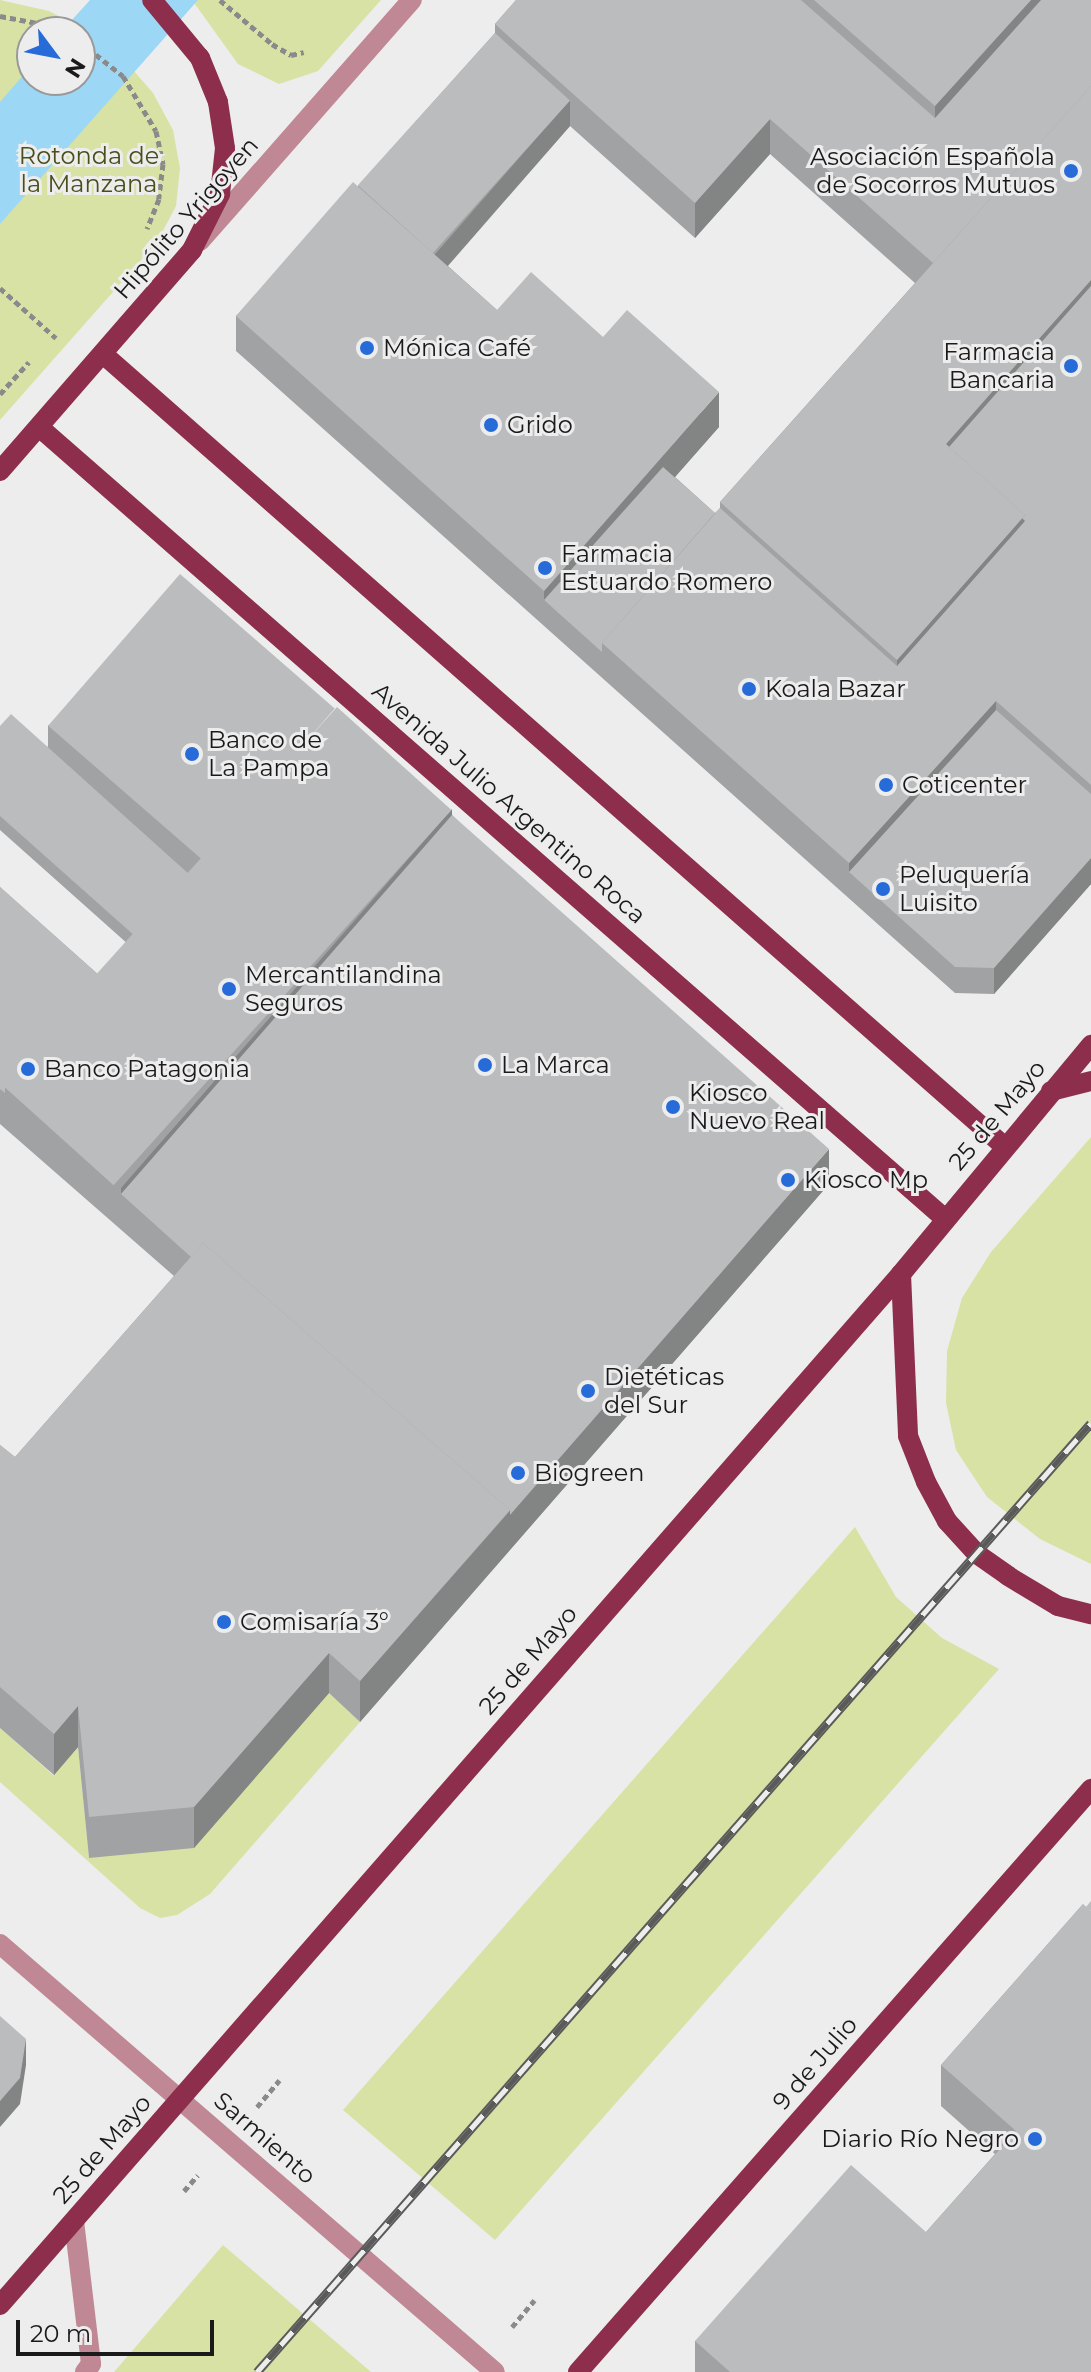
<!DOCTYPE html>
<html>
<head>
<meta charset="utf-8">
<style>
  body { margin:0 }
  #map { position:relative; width:1091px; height:2372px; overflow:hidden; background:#ededee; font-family:Montserrat,sans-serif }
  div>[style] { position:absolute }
  .green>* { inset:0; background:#d8e2a4 }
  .water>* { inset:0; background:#9cd8f6 }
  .path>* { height:5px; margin-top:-2.5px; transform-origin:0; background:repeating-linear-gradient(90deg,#8a8a8b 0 6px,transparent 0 10px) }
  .minor>* { height:20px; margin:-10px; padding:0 10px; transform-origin:10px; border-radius:10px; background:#bf8894 }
  .major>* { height:20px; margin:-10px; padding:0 10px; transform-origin:10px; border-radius:10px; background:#8d2f4c }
  .rail>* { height:9px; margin-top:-4.5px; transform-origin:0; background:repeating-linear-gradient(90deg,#ededee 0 18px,#5a5a5b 0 36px); box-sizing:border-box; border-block:2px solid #5a5a5b }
  .wall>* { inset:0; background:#a1a2a3 }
  .shaded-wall>* { inset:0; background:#838484 }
  .building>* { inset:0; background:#bbbcbd; transform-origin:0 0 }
  .dots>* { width:22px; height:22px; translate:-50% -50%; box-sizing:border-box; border:4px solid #ededee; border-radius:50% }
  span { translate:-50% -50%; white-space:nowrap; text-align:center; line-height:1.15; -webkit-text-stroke:6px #ededee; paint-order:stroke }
  .park-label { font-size:24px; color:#494e1b }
  .poi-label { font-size:24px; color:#1a1a1b }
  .right { translate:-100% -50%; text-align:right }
  .left { translate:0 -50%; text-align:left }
  .street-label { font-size:24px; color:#1a1a1b }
  .north { position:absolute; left:16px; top:16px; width:80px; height:80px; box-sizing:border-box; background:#ededee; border:2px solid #99999a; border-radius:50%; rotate:122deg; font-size:22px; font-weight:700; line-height:32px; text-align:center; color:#1a1a1b }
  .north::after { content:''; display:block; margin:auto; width:28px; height:36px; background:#276bd8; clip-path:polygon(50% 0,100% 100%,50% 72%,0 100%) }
  .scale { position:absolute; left:16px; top:2320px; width:198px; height:36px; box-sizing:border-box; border:4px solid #1a1a1b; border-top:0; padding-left:10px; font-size:24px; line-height:28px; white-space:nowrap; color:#1a1a1b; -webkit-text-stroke:6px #ededee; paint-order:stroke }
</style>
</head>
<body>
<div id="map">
  <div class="green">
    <div style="clip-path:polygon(evenodd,0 0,49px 11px,93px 34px,127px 63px,153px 93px,173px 130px,180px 168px,176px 206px,157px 242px,0 420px,0 0,32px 32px,80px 32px,80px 80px,32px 80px,32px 32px)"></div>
    <div style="clip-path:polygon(192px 0,381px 0,318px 71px,279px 84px,238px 64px)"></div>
    <div style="clip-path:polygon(1091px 1137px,1091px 1564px,1040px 1539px,987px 1497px,956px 1450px,946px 1403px,947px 1351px,962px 1298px,991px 1252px)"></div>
    <div style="clip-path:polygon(855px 1527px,896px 1597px,942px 1638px,999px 1669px,495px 2240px,343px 2110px)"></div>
    <div style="clip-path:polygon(329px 1693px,360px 1722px,210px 1894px,177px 1915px,160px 1918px,140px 1908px,0 1782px,0 1728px,53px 1775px,78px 1747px,89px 1858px)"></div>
    <div style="clip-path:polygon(223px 2245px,371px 2372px,114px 2372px)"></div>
  </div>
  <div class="water">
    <div style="clip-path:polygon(90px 0,198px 0,0 224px,0 102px,32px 65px,32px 80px,80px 80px,80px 32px,61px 32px)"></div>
  </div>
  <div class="path">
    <div style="left:220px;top:0;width:68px;rotate:40.2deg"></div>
    <div style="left:272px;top:44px;width:22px;rotate:30deg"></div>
    <div style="left:291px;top:55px;width:13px;rotate:-13deg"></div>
    <div style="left:0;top:16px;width:43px;rotate:10.8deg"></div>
    <div style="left:42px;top:24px;width:21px;rotate:23deg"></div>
    <div style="left:80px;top:42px;width:55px;rotate:38.3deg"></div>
    <div style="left:123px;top:76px;width:64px;rotate:59deg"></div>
    <div style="left:156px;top:131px;width:34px;rotate:78deg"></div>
    <div style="left:163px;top:164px;width:35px;rotate:97deg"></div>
    <div style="left:159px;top:199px;width:32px;rotate:112deg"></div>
    <div style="left:0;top:288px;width:75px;rotate:41.8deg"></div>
    <div style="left:0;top:394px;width:43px;rotate:-47.8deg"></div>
    <div style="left:257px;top:2107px;width:35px;rotate:-50deg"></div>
    <div style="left:184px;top:2191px;width:21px;rotate:-49deg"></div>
    <div style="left:512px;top:2327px;width:35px;rotate:-50deg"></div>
  </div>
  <div class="minor">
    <div style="left:200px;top:241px;width:321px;rotate:-48.7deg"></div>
    <div style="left:0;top:1944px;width:654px;rotate:40.85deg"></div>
    <div style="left:74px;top:2221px;width:144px;rotate:83.2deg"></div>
    <div style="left:91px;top:2364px;width:10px;rotate:127deg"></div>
  </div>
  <div class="major">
    <div style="left:103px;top:354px;width:1200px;rotate:41.32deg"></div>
    <div style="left:39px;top:427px;width:1202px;rotate:41.15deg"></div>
    <div style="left:0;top:471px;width:293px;rotate:-49deg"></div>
    <div style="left:192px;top:250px;width:63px;rotate:-63.4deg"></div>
    <div style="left:220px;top:194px;width:46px;rotate:-83.8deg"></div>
    <div style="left:225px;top:148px;width:47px;rotate:-98.7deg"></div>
    <div style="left:218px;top:102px;width:48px;rotate:-112.2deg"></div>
    <div style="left:200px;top:58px;width:75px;rotate:-129.6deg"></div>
    <div style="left:1051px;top:1091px;width:41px;rotate:-14deg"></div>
    <div style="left:901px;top:1274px;width:162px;rotate:87.5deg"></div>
    <div style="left:908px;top:1436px;width:49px;rotate:68.6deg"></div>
    <div style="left:926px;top:1482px;width:44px;rotate:61.7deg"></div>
    <div style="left:947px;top:1521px;width:45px;rotate:47.7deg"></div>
    <div style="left:977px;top:1554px;width:38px;rotate:35deg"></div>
    <div style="left:1008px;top:1576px;width:58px;rotate:31deg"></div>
    <div style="left:1058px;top:1606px;width:34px;rotate:14deg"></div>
    <div style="left:0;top:2305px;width:1369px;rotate:-48.85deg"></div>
    <div style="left:901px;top:1274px;width:298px;rotate:-50.3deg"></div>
    <div style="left:578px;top:2372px;width:777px;rotate:-48.65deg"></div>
  </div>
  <div class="rail">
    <div style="left:257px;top:2372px;width:1263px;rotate:-48.69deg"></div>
  </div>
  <div class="wall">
    <div style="clip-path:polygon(evenodd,516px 0,1091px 0,1091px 884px,994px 994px,955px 993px,236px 351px,236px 316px,358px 186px,495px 33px,495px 24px,516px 0,570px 126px,695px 238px,770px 154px,915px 283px,720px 502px,720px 508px,715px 513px,675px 477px,719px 427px,603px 337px,497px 310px,448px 266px,570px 126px)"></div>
    <div style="clip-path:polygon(48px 725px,452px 815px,829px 1184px,360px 1722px,329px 1693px,194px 1848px,89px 1858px,78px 1747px,54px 1775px,0 1728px,0 1445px,15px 1457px,174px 1276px,0 1124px,0 887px,101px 977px,129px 945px,0 830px,0 726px,48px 747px)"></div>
    <div style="clip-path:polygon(1083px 1904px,1091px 2372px,695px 2372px,695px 2341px,926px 2232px,995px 2154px,941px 2106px,941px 2065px)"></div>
  </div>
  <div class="shaded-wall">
    <div style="clip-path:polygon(1031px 0,1073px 0,935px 153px,935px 106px)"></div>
    <div style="clip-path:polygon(570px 100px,570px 126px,430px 286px,430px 260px)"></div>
    <div style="clip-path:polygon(770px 119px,770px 154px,695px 238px,695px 203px)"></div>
    <div style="clip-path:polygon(1091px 280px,1091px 321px,963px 465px,946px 444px)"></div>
    <div style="clip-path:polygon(719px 392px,719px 427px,557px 611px,544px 600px,544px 591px)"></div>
    <div style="clip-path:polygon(1025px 515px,1025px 556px,897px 701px,897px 660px)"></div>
    <div style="clip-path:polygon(996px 701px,996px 736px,849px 872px,849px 863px)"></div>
    <div style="clip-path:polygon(452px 809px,452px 850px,121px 1194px,121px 1188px)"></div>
    <div style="clip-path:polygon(1091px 858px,1091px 884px,994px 994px,994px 968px)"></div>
    <div style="clip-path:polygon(829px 1149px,829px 1184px,360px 1722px,360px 1681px)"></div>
    <div style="clip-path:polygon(329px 1653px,329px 1693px,194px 1848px,194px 1807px)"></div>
    <div style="clip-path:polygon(78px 1706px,78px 1747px,54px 1775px,54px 1734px)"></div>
    <div style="clip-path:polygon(26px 2039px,26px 2065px,20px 2104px,0 2127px,0 2101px)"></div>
  </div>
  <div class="building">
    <div style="clip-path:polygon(516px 0,801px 0,935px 118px,1041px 0,1091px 0,1091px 86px,933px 263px,770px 119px,695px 203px,495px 24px)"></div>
    <div style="clip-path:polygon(814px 0,1031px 0,935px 106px)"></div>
    <div style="left:495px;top:33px;width:101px;height:205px;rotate:42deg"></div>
    <div style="clip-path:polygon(1091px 86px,1091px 280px,946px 444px,1025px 515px,897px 660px,720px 502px)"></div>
    <div style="clip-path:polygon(353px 182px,497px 310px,531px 272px,603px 337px,627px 310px,719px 392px,544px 591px,236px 316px)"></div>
    <div style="clip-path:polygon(1091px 286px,1091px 785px,996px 701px,849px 863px,602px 643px,720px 508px,897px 666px,1025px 521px,1022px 518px,1025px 515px,949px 447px)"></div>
    <div style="clip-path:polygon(663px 467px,715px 513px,602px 643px,602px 652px,544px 600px)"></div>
    <div style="left:180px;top:574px;width:205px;height:201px;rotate:41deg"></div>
    <div style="left:337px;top:707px;width:154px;height:505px;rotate:42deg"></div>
    <div style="clip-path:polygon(996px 710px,1091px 794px,1091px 858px,994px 968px,955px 967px,849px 872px)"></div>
    <div style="clip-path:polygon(11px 714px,190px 875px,136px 937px,0 816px,0 726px)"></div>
    <div style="clip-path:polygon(452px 815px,829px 1149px,510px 1515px,510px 1510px,203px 1243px,191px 1257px,121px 1194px)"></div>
    <div style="clip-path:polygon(0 887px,101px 977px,5px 1087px,5px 1093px,0 1089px)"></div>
    <div style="clip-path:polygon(203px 1243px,510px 1510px,360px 1681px,329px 1653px,194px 1807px,89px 1817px,78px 1706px,54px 1734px,0 1687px,0 1445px,15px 1457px)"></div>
    <div style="clip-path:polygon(1091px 1901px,1091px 1911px,1086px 1907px)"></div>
    <div style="clip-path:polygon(1083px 1904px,1091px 1911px,1091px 2372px,730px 2372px,695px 2341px,851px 2165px,926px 2232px,1016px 2131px,941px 2065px)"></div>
    <div style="clip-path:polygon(0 2016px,26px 2039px,20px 2078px,0 2101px)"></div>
  </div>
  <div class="dots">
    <div style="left:1071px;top:171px;background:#276bd8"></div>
    <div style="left:367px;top:348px;background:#276bd8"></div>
    <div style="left:1071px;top:366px;background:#276bd8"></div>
    <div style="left:491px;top:425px;background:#276bd8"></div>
    <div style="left:545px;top:568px;background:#276bd8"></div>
    <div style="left:749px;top:689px;background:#276bd8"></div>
    <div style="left:192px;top:754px;background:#276bd8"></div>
    <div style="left:886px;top:785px;background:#276bd8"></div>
    <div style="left:883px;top:889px;background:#276bd8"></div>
    <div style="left:229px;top:989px;background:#276bd8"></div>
    <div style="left:485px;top:1065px;background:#276bd8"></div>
    <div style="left:28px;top:1069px;background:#276bd8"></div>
    <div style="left:673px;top:1107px;background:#276bd8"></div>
    <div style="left:788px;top:1180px;background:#276bd8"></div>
    <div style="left:588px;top:1391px;background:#276bd8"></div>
    <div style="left:518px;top:1473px;background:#276bd8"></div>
    <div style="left:224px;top:1622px;background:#276bd8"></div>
    <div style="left:1035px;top:2139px;background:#276bd8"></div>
  </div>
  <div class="park-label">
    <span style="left:89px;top:170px">Rotonda de<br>la Manzana</span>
  </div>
  <div class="poi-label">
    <span class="right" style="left:1055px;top:171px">Asociación Española<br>de Socorros Mutuos</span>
    <span class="left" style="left:383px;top:348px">Mónica Café</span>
    <span class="right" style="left:1055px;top:366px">Farmacia<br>Bancaria</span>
    <span class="left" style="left:507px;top:425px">Grido</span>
    <span class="left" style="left:561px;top:568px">Farmacia<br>Estuardo Romero</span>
    <span class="left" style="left:765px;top:689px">Koala Bazar</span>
    <span class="left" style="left:208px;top:754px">Banco de<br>La Pampa</span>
    <span class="left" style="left:902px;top:785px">Coticenter</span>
    <span class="left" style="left:899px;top:889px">Peluquería<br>Luisito</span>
    <span class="left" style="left:245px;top:989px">Mercantilandina<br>Seguros</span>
    <span class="left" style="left:501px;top:1065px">La Marca</span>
    <span class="left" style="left:44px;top:1069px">Banco Patagonia</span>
    <span class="left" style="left:689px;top:1107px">Kiosco<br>Nuevo Real</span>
    <span class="left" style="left:804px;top:1180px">Kiosco Mp</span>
    <span class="left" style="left:604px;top:1391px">Dietéticas<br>del Sur</span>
    <span class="left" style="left:534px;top:1473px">Biogreen</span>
    <span class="left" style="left:240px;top:1622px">Comisaría 3°</span>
    <span class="right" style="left:1019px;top:2139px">Diario Río Negro</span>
  </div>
  <div class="street-label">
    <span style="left:186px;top:218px;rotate:-49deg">Hipólito Yrigoyen</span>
    <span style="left:509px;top:803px;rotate:41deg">Avenida Julio Argentino Roca</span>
    <span style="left:997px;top:1115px;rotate:-50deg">25 de Mayo</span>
    <span style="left:528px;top:1660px;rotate:-49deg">25 de Mayo</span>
    <span style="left:815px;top:2063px;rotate:-49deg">9 de Julio</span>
    <span style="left:265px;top:2138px;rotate:41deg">Sarmiento</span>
    <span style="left:102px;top:2149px;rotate:-49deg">25 de Mayo</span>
  </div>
  <div class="north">N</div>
  <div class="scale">20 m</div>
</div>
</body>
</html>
